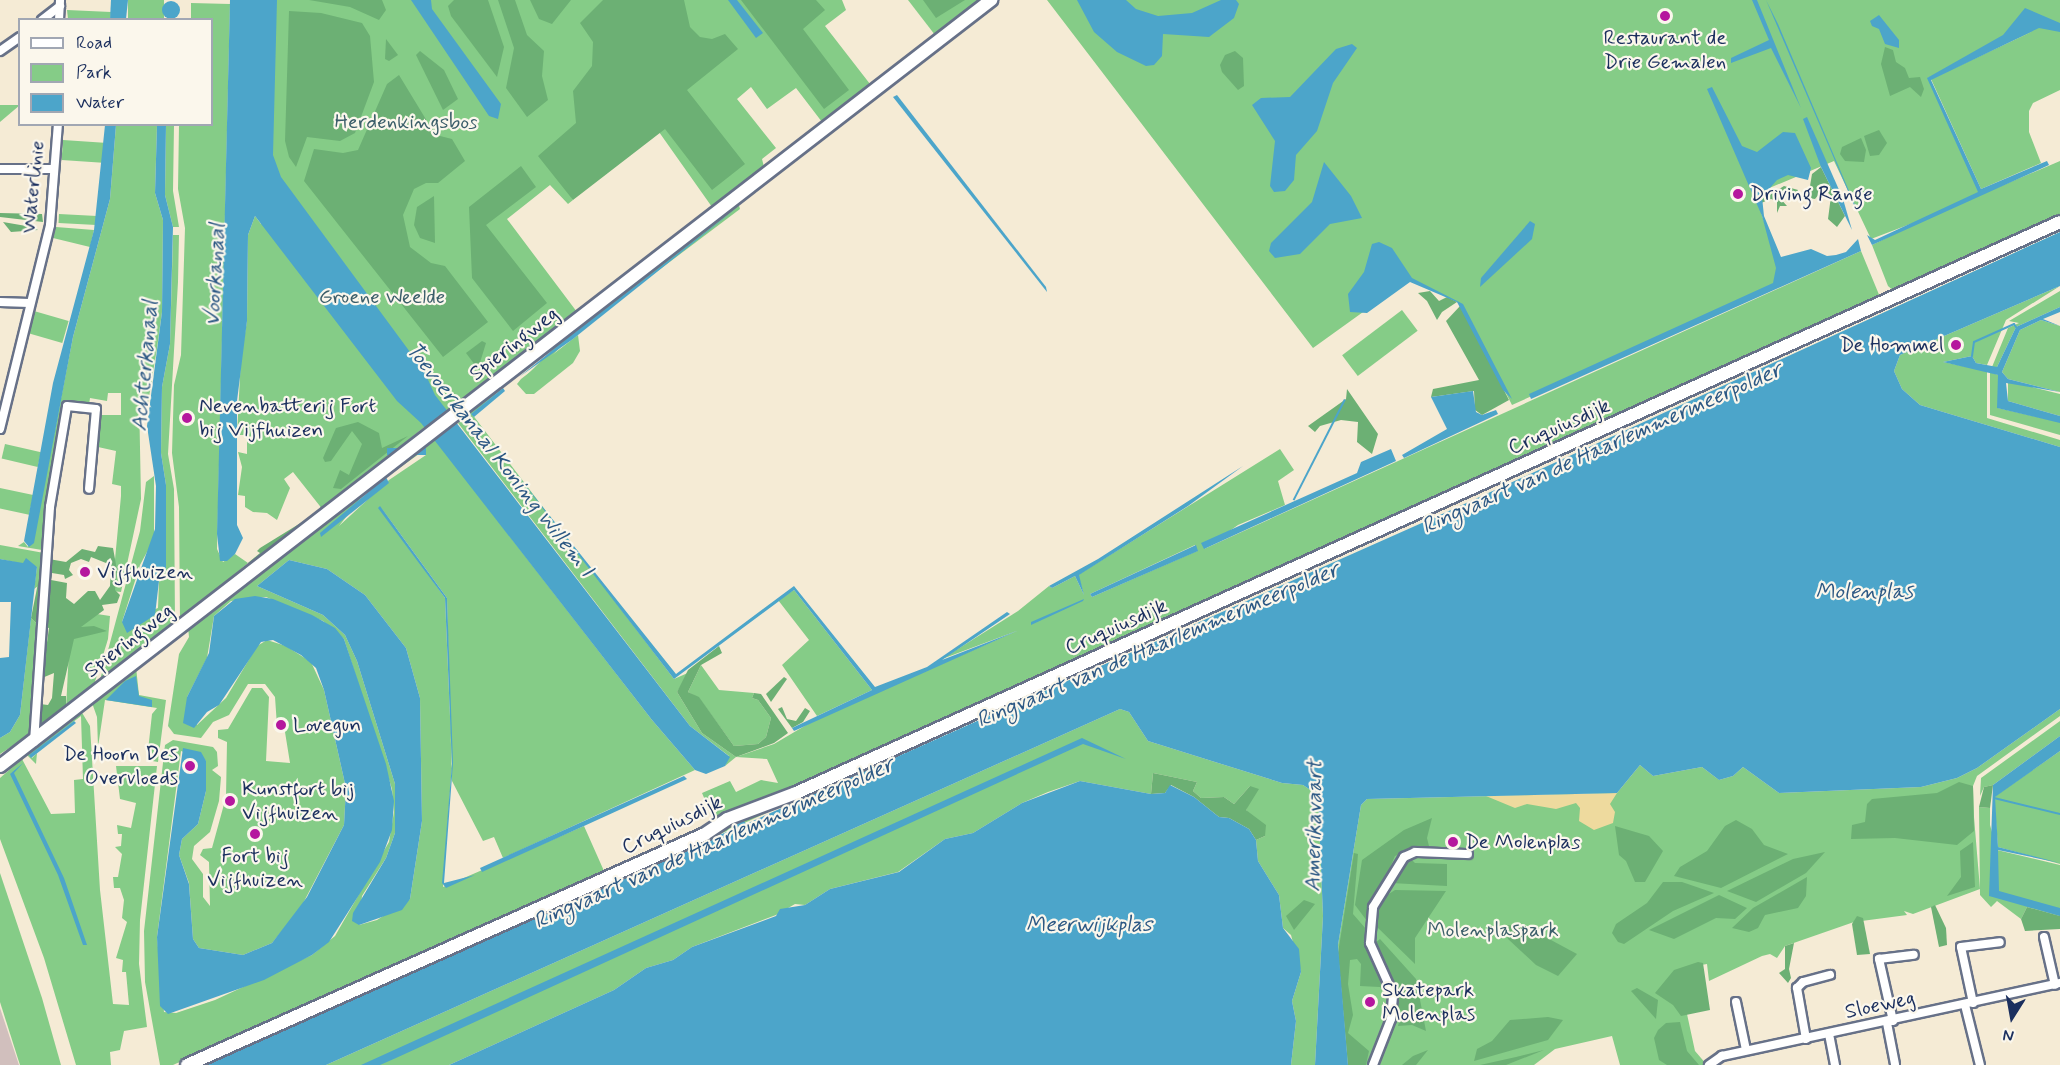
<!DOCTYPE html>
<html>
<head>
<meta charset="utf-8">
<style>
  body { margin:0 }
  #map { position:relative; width:2060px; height:1065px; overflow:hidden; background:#f5ebd5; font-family:Mynerve,sans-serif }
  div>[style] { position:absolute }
  .industrial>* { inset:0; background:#d1bfbd }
  .green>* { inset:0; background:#85cc87; transform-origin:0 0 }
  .forest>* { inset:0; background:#6cb074 }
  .sand>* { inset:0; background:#eeda9e }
  .water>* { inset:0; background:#4ca5ca; transform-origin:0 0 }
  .round { border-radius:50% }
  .stream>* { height:2px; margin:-1px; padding:0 1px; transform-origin:1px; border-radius:1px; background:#4ca5ca }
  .roads { filter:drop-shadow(2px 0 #677188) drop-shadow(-2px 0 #677188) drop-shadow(0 2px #677188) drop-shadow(0 -2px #677188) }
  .street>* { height:8px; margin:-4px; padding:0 4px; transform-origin:4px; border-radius:4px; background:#fff }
  .secondary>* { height:12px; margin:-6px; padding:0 6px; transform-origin:6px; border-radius:6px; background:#fff }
  .dots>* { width:16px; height:16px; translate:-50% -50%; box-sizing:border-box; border:3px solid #fbf7ec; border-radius:50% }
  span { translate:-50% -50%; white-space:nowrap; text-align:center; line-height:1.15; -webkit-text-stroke:4.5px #fbf7ec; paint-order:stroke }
  .poi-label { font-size:21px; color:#1b2f5e }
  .left { translate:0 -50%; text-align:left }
  .right { translate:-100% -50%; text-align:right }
  .park-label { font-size:21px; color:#3b5e6a }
  .street-label { font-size:21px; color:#1b2f5e }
  .water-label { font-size:22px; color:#2c5884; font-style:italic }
  .legend { position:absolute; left:18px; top:18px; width:195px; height:108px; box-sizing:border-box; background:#fbf7ec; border:2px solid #a1a7b3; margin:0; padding:8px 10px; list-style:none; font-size:18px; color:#1b2f5e }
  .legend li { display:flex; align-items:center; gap:12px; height:30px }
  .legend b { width:30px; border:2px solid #a1a7b3 }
  .north { position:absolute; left:1982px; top:987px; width:60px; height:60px; -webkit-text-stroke:4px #fbf7ec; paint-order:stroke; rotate:191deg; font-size:16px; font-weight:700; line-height:24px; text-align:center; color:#1b2f5e }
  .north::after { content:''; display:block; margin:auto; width:21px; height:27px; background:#1b2f5e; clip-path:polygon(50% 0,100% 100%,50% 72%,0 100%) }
</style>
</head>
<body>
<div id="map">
  <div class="industrial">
    <div style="clip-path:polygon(0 1008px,19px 1065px,0 1065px)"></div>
  </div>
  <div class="green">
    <div style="left:128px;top:0;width:36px;height:20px"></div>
    <div style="clip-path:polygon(276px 0,842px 0,846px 10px,825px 26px,870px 84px,822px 122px,796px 88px,767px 109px,751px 87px,737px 99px,776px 148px,762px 159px,764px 167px,712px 207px,659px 132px,571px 196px,573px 200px,568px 204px,550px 185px,507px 219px,577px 312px,418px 432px,323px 510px,293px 472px,284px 479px,290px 488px,277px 520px,267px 513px,253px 512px,245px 507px,245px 496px,238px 495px,242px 467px,238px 452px,247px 454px,247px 435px,237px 435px,241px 357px,247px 321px,248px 235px,255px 216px,261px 224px)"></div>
    <div style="clip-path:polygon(908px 0,982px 0,935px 35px)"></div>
    <div style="clip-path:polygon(1047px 0,2060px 0,2060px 90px,2033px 103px,2029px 111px,2029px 132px,2041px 163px,1981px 189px,1931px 79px,2038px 29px,1928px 78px,1980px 194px,1947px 209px,2060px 161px,2060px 219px,1896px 293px,1888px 286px,1872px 245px,1934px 215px,1871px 239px,1834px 161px,1755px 194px,1784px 283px,1512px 405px,1461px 304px,1409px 279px,1313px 348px)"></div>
    <div style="clip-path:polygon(191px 3px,230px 4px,217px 549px,223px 562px,235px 554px,248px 563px,180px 621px,179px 507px,172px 453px,174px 385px,181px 355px,185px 228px,178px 189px,179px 125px,212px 124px,212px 20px,191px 19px)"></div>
    <div style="clip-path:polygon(67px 10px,111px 12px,110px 19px,68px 19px)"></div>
    <div style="clip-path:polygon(0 105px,20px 105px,0 122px)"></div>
    <div style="clip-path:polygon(116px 125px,157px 125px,155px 193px,163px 220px,162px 312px,157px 348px,148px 403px,139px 396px,141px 499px,121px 592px,112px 591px,121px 496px,121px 486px,112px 484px,116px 451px,98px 447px,101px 415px,121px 415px,121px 393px,108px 393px,107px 401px,90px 398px,89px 405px,67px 403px,42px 550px,18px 546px,24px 542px,28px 547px,42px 496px,73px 337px,110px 199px)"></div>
    <div style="clip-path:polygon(166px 125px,174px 125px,173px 191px,179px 227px,173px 227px,165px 195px)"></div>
    <div style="left:63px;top:140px;width:41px;height:20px;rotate:4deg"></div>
    <div style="clip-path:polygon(738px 202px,740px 209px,582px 328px,582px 323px)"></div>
    <div style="left:59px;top:214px;width:38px;height:9px;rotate:3deg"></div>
    <div style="clip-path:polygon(56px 227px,94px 230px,90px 247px,53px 238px)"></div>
    <div style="clip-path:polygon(173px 235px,179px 235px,178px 282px,168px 454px,174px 489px,175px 623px,100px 680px,140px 531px,146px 482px,154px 476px,154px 539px,140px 565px,122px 622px,158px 608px,159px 581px,166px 570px,166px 485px,161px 453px,162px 387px,170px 344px)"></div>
    <div style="clip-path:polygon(evenodd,1861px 251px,1880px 297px,715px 823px,702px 793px,730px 781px,736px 792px,761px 780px,778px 783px,767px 759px,736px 757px,725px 766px,729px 756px,690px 726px,458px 423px,464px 419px,461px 415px,503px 383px,503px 388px,472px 414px,674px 679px,690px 672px,677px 692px,702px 733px,736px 757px,774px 744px,820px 717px,1019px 630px,942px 659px,1018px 611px,1049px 586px,1052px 588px,1075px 576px,1084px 595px,1078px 575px,1280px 449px,1294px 470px,1278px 481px,1285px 505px,1238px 525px,1204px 549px,1861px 251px,1195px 545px,1197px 551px,1092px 597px,1090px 594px,1195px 545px)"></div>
    <div style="clip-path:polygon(2060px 286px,2006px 320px,1987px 365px,1976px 363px,1972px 356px,1943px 362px,1987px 371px,1987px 418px,2060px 440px,2060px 447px,1920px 405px,1902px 389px,1894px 371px,1900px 355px)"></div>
    <div style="clip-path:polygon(2060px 291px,2060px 307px,2016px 327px,1997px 367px,1992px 367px,2008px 328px,2019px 323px,2009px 321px)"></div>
    <div style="left:1402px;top:310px;width:26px;height:75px;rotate:53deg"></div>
    <div style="left:34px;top:311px;width:36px;height:23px;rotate:16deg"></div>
    <div style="clip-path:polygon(2041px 320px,2060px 326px,2060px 392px,2008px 379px,2002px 372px,2020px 330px)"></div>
    <div style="left:573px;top:329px;width:4px;height:76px;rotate:45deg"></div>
    <div style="clip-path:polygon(578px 335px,580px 351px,573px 363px,534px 394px,526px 394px,517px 384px,521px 379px)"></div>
    <div style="clip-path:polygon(1990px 372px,1998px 375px,1998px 408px,2060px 422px,2060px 435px,1990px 415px)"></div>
    <div style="clip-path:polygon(2008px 381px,2060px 394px,2060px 416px,2008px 401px)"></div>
    <div style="clip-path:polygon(evenodd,433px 437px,652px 720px,695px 770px,503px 858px,494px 837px,483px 841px,452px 781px,447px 598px,380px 506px,445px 598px,452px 764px,443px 887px,584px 826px,604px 871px,173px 1065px,160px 1065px,145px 982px,144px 931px,165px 745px,173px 740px,213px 747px,217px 752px,218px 766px,212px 770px,221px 777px,219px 801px,210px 832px,194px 846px,192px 859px,203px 874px,203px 897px,210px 906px,209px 862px,200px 855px,203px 849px,212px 848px,226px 797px,227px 742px,218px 738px,218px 730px,228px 729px,252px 688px,262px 688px,269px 697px,266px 761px,290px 763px,285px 732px,277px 726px,275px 697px,265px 684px,248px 684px,229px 715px,213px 722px,201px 738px,174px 734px,168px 726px,179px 654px,189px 637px,188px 627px,383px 475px,386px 477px,364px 494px,339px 526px,389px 480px,426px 455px,426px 449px,395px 471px,392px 468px,433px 437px,289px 560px,327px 569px,365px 595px,406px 648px,420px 698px,422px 821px,410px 899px,377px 920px,359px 925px,362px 896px,386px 858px,395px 833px,395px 784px,357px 661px,345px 635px,323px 615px,257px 586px,289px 560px,433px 437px,266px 597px,323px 621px,344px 639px,392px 789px,394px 812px,389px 842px,335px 936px,312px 955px,215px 1000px,176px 1013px,164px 1012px,157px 937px,181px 751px,206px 761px,206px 791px,198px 824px,182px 839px,179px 855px,189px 883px,193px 939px,199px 948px,243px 955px,272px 943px,300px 909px,344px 825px,346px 788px,324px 690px,311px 662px,286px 646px,267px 640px,257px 646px,226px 698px,197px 725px,187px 697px,207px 658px,214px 616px,231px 601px,266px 597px)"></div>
    <div style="left:5px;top:444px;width:37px;height:15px;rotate:13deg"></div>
    <div style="left:0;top:488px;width:34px;height:20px;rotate:12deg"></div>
    <div style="clip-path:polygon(0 545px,44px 553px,41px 584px,34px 589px,37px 567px,0 559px)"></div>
    <div style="clip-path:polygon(794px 590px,872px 690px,817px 716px,782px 665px,809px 640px,778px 600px)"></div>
    <div style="clip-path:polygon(71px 610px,110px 616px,108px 639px,94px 685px,66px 709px)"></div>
    <div style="clip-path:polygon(31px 618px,39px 626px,37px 658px,47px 660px,34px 732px,0 754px,0 738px,10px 732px,20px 715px)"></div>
    <div style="clip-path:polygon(701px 665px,719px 690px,754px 693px,752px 698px,758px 700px,771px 718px,766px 737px,758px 744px,734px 746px,699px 698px,688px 692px)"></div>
    <div style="clip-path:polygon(136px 667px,139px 695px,166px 700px,158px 762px,147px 760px,152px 714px,157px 708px,105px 700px,98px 747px,97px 717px,91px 700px)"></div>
    <div style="clip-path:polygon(1120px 709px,1129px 712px,1148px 741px,1282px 783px,1303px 785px,1318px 795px,1323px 916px,1315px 1065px,1291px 1065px,1296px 1021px,1292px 1001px,1301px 972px,1291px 935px,1283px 928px,1279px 895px,1258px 861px,1256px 840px,1265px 836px,1246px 810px,1250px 786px,1234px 804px,1224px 797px,1201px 798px,1193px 791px,1197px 782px,1153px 773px,1151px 794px,1080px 781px,1048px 792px,1022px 803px,973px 833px,945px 839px,898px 872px,830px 889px,805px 905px,795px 904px,776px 915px,692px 947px,673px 960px,646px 968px,614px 990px,449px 1065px,326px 1065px)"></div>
    <div style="clip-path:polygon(2060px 709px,2060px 716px,1977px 776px,1973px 786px,1974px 817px,1980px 889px,1913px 914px,1904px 911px,1907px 915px,1854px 922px,1785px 946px,1777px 958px,1770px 954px,1762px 956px,1709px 981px,1707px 964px,1701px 965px,1687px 1014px,1695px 1051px,1707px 1065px,1620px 1065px,1612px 1036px,1555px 1049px,1534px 1065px,1348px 1065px,1338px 945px,1361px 805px,1367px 799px,1617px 793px,1640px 765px,1653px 776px,1702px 767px,1719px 780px,1733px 776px,1743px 767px,1779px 793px,1921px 787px,1957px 778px,1977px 768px)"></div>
    <div style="clip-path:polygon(81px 711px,90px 726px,100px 890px,113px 1004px,129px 1005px,126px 972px,122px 972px,123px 960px,116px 958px,127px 922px,122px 918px,124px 900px,120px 888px,114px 888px,113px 877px,118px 877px,122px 854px,115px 847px,121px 846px,122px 834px,118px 834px,117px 825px,131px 828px,136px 803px,120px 799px,116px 766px,157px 766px,140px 920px,139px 964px,147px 1027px,124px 1031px,120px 1050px,110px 1052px,111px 1065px,76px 1065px,44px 958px,0 839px,0 778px,22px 759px,51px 814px,75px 813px,74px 780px,83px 779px,81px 716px,30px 755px,32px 758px,37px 753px,36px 764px,25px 753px)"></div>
    <div style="clip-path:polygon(2060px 721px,2060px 736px,1993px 785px,1984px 787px,1980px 796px,1981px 778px)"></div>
    <div style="clip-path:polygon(2060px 751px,2060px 864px,1998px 847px,1994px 797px)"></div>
    <div style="clip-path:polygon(1979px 807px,1990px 808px,1990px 825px,1997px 850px,2060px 865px,2060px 916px,2027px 907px,2021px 919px,1997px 901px,1991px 907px,1980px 895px)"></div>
    <div style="clip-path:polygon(764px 810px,773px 810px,694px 846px,719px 828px)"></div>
    <div style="clip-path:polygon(0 873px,42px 998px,61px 1065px,20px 1065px,0 1002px)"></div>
  </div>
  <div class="forest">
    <div style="clip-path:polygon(309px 0,382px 0,386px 10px,379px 20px,350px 7px)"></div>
    <div style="clip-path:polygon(454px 0,488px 0,504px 47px,497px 77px,451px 16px,448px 6px)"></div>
    <div style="clip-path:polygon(498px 0,515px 0,527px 35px,544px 51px,542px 76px,548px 100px,527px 117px,506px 88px,514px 48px)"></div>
    <div style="clip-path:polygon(530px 0,571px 0,552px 24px,539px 19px)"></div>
    <div style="clip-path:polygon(603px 0,684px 0,690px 27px,700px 37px,712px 39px,725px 34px,738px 49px,687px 90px,745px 164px,712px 190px,665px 129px,573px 200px,538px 156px,576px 123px,573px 91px,592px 66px,593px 42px,580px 23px)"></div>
    <div style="clip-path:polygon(741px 0,816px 0,825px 10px,803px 29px,849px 90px,824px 109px)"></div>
    <div style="clip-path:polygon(923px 0,965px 0,936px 18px)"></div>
    <div style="clip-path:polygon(289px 11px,321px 13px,362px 23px,370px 36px,374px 82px,355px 133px,340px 141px,307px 137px,296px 167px,289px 157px,285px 141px)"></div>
    <div style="clip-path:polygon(386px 39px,398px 55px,389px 61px,385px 59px)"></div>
    <div style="clip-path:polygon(1885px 47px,1893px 50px,1896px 62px,1905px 68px,1909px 78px,1920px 77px,1924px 89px,1921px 97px,1910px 87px,1890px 96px,1881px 64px)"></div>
    <div style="clip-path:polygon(420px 51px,444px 70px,458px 99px,443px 110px,416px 55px)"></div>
    <div style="clip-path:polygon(1235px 51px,1243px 58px,1244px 86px,1238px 90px,1222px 72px,1220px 65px,1225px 55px)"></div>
    <div style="clip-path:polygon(399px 75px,430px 126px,440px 136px,452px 139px,465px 161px,438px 183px,426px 183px,414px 189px,403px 215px,410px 247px,431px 263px,445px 266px,488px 322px,443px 357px,304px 181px,314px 149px,343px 153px,358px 150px,387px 84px)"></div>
    <div style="clip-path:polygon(1879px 130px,1887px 143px,1879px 155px,1870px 156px,1864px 136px)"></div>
    <div style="clip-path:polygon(1861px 138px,1866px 150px,1864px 162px,1845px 161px,1840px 154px,1842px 147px)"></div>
    <div style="clip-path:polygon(521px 166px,536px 187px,486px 225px,547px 303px,513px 331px,472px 278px,469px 207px)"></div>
    <div style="clip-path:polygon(1821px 167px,1845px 216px,1837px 227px,1828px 219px,1831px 196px,1824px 188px,1815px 199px,1808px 198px,1812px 174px)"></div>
    <div style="clip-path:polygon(1784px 186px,1798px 190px,1797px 195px,1787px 190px,1779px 197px,1787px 206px,1780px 206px,1777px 213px,1777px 201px,1771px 199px,1761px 203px,1765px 190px,1776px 191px)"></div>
    <div style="clip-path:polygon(434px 196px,435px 243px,420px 238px,414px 225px,417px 207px)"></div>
    <div style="clip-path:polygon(0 213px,42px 214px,43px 222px,0 217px)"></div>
    <div style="clip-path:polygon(3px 222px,32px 227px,38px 230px,11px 232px)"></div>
    <div style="clip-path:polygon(1430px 291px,1439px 301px,1447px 297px,1457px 302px,1442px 312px,1437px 320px,1427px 301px,1418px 293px)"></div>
    <div style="clip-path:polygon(1461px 305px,1509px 400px,1482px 415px,1475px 410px,1474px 391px,1431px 397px,1433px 389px,1479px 380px,1446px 321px)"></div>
    <div style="clip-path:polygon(482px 341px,486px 343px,478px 369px,466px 353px)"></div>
    <div style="clip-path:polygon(1347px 389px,1378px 434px,1372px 454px,1357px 442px,1358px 422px,1341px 420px,1320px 426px,1315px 432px,1308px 426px,1346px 399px)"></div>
    <div style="clip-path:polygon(358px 422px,379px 433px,382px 448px,408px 436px,341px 489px,333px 488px,340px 470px,349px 475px,362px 444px,352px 431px,331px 461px,325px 462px,323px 458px,336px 428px)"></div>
    <div style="clip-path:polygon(321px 505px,323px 510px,251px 566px,248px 563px,260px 553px,257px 551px,260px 548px,320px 511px)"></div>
    <div style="clip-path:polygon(evenodd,98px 546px,113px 548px,117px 570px,115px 590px,120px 595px,117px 603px,102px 605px,104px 610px,81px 627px,94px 626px,107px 631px,74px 639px,61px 696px,66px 696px,66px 709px,34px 732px,40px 704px,48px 705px,52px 698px,54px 673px,42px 678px,49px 628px,39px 626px,31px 618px,43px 558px,66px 562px,82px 549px,95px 552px,98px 546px,91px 557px,111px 565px,110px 586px,100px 600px,95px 591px,88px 591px,74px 604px,66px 598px,67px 583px,51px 580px,52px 573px,64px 575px,65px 579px,73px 575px,69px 570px,71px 563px,81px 559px,89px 562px,91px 557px)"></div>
    <div style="clip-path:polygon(719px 646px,722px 653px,701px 665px,688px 692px,699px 697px,734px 746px,758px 744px,766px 737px,771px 718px,758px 700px,752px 698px,754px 693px,761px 694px,788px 733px,774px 743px,736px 757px,702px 733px,677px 692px,688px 670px)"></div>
    <div style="clip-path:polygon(784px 677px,787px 679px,771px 702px,766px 694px)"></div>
    <div style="clip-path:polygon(782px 707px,787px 719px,796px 721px,805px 708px,810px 711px,803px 722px,792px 728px,778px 709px)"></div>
    <div style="clip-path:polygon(1153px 773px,1197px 782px,1193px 791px,1201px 798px,1224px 797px,1234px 804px,1250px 786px,1259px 789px,1246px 810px,1266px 825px,1265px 836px,1256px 840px,1249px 829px,1229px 818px,1219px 817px,1194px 797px,1171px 785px,1165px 793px,1151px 794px)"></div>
    <div style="clip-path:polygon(1959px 782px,1973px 786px,1974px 831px,1957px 845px,1895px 838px,1851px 839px,1852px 825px,1865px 822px,1867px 804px,1872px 799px,1937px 793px)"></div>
    <div style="clip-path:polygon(1993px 785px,1990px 808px,1979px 807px,1984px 787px)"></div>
    <div style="clip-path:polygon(1432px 818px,1427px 838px,1430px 850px,1413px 849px,1395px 856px,1367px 921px,1355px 905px,1362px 860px,1404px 830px)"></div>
    <div style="clip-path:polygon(1736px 820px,1752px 829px,1764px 845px,1788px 854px,1721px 888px,1674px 876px,1680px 867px,1707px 851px,1725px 826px)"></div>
    <div style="clip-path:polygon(1615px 826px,1649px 836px,1663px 851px,1645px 882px,1635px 882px,1626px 861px,1619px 855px)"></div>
    <div style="clip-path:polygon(1973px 842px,1975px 887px,1947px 896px,1961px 877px,1960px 851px)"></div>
    <div style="clip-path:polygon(1825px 852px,1806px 873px,1756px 902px,1727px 891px,1793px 859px)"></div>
    <div style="clip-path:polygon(1354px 853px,1358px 854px,1353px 914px,1366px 929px,1389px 997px,1380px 987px,1360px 986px,1361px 964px,1357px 959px,1350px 960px,1348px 984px,1353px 1015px,1348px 1033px,1369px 1051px,1366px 1065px,1348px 1065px,1338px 953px)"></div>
    <div style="clip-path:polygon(1409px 857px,1415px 863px,1447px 864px,1447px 886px,1391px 883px)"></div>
    <div style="clip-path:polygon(1807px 877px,1806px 896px,1798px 908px,1765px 915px,1758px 928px,1749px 932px,1732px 928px,1753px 908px)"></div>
    <div style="clip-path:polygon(1663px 882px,1682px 882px,1714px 893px,1673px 911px,1624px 944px,1618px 942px,1612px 933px,1616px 924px,1647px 903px)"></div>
    <div style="clip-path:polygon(1395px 890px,1446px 891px,1415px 938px,1415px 964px,1377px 927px,1376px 914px,1384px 897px)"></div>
    <div style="clip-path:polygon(1719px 895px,1747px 908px,1735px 919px,1716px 918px,1674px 939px,1649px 930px)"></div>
    <div style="clip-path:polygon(1304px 900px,1315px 904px,1294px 930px,1286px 916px)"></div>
    <div style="clip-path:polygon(1935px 905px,1946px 928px,1947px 945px,1939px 947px,1931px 907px)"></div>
    <div style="clip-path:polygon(2027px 907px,2060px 916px,2060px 929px,2025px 931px,2021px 919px)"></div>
    <div style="clip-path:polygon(1857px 916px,1863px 918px,1870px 954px,1857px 955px,1852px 924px)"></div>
    <div style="clip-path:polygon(1503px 925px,1525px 926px,1577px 954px,1558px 976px,1536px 965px,1508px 939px)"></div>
    <div style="clip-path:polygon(1380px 939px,1416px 979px,1426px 1031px,1412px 1025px,1398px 1026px,1402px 1011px,1396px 1008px,1395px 983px,1375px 943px)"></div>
    <div style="clip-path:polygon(1794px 943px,1789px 969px,1791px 978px,1788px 983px,1779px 973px,1785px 969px,1785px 946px)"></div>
    <div style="clip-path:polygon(1698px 962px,1703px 963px,1710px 1010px,1681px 1016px,1673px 1005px,1655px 993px,1674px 970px)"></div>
    <div style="clip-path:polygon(1637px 988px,1658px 1000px,1656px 1019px,1631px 991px)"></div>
    <div style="clip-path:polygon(1548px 1017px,1563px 1020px,1548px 1040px,1474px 1061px,1477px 1049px,1492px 1041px,1510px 1020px)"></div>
    <div style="clip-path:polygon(1680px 1022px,1687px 1051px,1699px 1065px,1667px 1065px,1659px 1060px,1654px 1038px,1658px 1030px,1666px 1023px)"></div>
    <div style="clip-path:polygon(1428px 1050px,1416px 1065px,1402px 1065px,1413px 1056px)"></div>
    <div style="clip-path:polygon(1544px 1050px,1506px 1065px,1480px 1065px,1516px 1057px)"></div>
  </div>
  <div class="sand">
    <div style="clip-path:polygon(1617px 793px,1610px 804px,1615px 812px,1613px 823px,1594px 830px,1579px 821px,1580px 808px,1576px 803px,1556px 809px,1527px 804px,1515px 808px,1486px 796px)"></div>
  </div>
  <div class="water">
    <div style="clip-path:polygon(111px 0,128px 0,126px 19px,110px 19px)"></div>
    <div style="clip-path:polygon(230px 0,277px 0,273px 155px,281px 177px,424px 371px,435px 395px,690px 726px,730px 757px,725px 766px,706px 774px,695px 770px,652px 720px,421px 423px,397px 401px,255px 216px,248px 235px,247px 321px,237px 401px,237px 525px,243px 538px,235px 554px,227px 561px,220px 561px,217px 534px)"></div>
    <div style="clip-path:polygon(411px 0,431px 0,432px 9px,501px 104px,498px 119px,489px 116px)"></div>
    <div style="clip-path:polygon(728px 0,737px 0,763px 33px,756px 38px)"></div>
    <div style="clip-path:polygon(1077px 0,1126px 0,1136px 9px,1158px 16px,1192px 13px,1221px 0,1236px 0,1239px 4px,1234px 18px,1209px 37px,1163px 34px,1162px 56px,1154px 65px,1146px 66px,1117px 52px,1094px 32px)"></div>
    <div style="clip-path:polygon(1752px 0,1757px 0,1801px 108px,1771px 48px,1731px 63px,1731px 58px,1769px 40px)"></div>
    <div style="clip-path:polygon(1766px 0,1778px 24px,1855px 205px,1854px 205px)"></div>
    <div class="round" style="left:162px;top:1px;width:18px;height:18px"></div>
    <div style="clip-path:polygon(2025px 8px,2060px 23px,2060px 32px,2039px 28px,1931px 80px,1981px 189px,2047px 161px,2049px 165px,1872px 245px,1867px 235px,1875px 240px,1978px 192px,1927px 78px,2003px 35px)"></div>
    <div style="clip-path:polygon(1879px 15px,1899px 40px,1899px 48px,1885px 44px,1879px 29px,1872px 26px,1870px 21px)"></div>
    <div style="clip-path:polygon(1352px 44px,1357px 48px,1333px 83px,1317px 131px,1296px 155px,1294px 180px,1285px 191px,1274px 192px,1270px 186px,1275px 141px,1252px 105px,1261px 98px,1290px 97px,1336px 49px)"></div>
    <div style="clip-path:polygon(1712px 87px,1742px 146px,1757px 152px,1783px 132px,1795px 133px,1811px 168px,1808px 180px,1788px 175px,1777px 180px,1762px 197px,1764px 216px,1781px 257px,1811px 249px,1827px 256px,1836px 255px,1846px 252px,1858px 239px,1861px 251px,1531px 399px,1529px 394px,1773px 283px,1776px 268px,1762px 216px,1707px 89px)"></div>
    <div style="clip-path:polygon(897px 95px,1046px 287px,1047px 292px,893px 97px)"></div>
    <div style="clip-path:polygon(1807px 117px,1843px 199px,1852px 230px,1821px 167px,1803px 119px)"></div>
    <div style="clip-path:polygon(105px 125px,116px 125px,110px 199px,73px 337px,34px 543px,29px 547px,24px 541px,53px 383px,94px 230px)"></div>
    <div style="clip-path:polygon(157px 125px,166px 125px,165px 195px,173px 227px,170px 344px,162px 387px,161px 453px,166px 485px,166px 570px,159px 581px,155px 615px,127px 633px,122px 622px,155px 529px,156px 486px,147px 426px,162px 312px,163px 220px,155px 193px)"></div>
    <div style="clip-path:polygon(1324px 162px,1351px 196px,1362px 218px,1330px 224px,1300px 254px,1275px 258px,1269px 251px,1271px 243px,1312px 202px)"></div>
    <div style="clip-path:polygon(737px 208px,573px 339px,519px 377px,574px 333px)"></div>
    <div style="clip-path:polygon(1530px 221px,1535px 224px,1532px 239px,1480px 287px,1481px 278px)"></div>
    <div style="clip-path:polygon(2060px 232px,2060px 286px,1900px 355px,1894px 371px,1902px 389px,1920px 405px,2060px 447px,2060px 709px,1977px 768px,1957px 778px,1921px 787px,1779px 793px,1743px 767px,1733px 776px,1719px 780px,1702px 767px,1653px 776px,1640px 765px,1617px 793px,1367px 799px,1361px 805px,1338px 945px,1348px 1065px,1315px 1065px,1323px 916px,1318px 795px,1303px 785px,1282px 783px,1148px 741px,1129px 712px,1120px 709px,326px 1065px,204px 1065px,733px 829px,738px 823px,744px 821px,746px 824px,1451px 510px)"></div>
    <div style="clip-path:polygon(1379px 242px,1392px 248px,1412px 278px,1463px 304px,1512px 399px,1503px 390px,1457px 302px,1410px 282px,1367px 313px,1350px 312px,1348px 294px,1364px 272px,1372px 244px)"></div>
    <div style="clip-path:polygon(2060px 307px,2060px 312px,2043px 319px,2060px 326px,2041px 320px,2020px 330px,2002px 372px,2008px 379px,2060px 392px,2006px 383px,2008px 401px,2060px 416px,2060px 423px,1997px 408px,1998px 375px,1943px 362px,1972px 356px,1976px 363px,1997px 367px,2016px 327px)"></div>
    <div style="clip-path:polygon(503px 388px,505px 391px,474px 417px,471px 414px)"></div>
    <div style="clip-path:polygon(1473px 391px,1476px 412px,1482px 415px,1496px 410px,1498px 414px,1404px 458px,1402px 455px,1447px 429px,1431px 397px)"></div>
    <div style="left:1344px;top:399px;width:2px;height:113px;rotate:27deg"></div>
    <div style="left:426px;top:448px;width:7px;height:39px;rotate:90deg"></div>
    <div style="clip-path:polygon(1391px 449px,1396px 461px,1204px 549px,1201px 543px,1357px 473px,1361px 462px)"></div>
    <div style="clip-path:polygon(510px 466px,676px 674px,794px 586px,875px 687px,927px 667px,1007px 612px,1010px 614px,942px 660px,1019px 630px,794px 731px,792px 728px,872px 690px,794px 590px,674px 679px)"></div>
    <div style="clip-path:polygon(1243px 466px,1188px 506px,1079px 575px,1084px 595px,1075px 576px,1052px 588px,1049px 586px,1098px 559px)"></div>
    <div style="clip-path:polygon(386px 477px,389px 483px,321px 537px,320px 533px)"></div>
    <div style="clip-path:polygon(380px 506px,447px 598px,453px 763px,444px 883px,475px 875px,446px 888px,442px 883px,452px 764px,445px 598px,378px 508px)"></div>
    <div style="clip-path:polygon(1196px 545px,1198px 551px,1092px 597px,1090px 594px)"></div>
    <div style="clip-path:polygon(26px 558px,37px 567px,20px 715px,10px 732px,0 738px,0 658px,9px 657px,11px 602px,0 602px,0 559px,23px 563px)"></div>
    <div style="clip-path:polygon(289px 560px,327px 569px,365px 595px,406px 648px,420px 698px,422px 821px,410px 899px,402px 910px,359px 925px,352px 921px,353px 913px,386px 858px,395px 833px,395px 784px,357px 661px,345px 635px,323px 615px,257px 586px)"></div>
    <div style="clip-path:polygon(255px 596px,273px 599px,312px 615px,335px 628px,344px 639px,386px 764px,394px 801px,392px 830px,380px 862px,329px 942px,312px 955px,264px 980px,168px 1014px,160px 1006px,157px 937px,183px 748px,201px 752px,206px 761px,206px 791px,198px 824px,182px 839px,179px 855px,189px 884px,193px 939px,199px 948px,243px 955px,272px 943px,307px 897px,344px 825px,346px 788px,324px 690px,316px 668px,301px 655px,273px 640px,261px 642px,219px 705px,207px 712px,194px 728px,183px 723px,187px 697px,209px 653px,214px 616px,235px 599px)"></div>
    <div style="clip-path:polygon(1084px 599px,1083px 601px,1031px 625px,1031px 622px)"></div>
    <div style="clip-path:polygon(136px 676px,139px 696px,152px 700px,152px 707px,106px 700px,125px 681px)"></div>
    <div style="clip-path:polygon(74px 721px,76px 723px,31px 758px,29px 755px)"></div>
    <div style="clip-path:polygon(2060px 736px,2060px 751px,1995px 797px,1998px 847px,2060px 863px,1998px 850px,1999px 891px,2060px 908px,2060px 916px,1989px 896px,1993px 785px)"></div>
    <div style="clip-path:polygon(1082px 738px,1126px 759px,1083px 744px,396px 1058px,380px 1065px,361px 1065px)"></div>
    <div style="clip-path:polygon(23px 763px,14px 773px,64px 878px,87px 945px,83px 945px,58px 875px,10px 774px)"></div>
    <div style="clip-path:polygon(684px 776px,687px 779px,584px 826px,482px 872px,480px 868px)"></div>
    <div style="clip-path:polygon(1080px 781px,1151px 794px,1165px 793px,1170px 785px,1194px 797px,1219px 817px,1229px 818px,1249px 829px,1256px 840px,1258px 861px,1279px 895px,1283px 928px,1299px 949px,1301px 972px,1292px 1001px,1296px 1021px,1291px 1065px,449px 1065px,614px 990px,646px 968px,673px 960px,692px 947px,776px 916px,780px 909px,805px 905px,830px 889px,899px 872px,945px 839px,973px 833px,1022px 803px)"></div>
  </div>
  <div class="stream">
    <div style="left:1972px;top:356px;width:14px;rotate:-82deg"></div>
    <div style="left:1974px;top:342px;width:44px;rotate:-24.2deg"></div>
    <div style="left:2014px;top:324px;width:4px;rotate:56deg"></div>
    <div style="left:1994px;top:798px;width:68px;rotate:13.6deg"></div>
  </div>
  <div class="roads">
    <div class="street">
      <div style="left:42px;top:20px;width:23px;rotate:-38deg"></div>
      <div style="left:59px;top:20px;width:20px;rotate:-87deg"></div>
      <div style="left:0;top:51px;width:24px;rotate:-35deg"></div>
      <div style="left:0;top:169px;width:53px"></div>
      <div style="left:0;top:302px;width:29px;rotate:2deg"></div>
      <div style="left:0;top:429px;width:210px;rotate:-76.2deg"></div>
      <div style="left:50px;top:225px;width:101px;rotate:-85.5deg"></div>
      <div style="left:34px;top:742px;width:236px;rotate:-86.1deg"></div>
      <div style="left:50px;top:507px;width:102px;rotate:-80.4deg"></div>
      <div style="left:67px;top:406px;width:29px;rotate:6deg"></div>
      <div style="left:96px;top:409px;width:80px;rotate:95deg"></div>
      <div style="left:2044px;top:937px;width:49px;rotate:77.1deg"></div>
      <div style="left:1736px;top:1002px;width:49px;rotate:78.2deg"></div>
      <div style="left:1973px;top:1003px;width:57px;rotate:-102.1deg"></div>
      <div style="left:1961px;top:947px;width:39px;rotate:-7deg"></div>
      <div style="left:1965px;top:1005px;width:62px;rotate:76deg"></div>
      <div style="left:1893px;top:1021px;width:64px;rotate:-102.7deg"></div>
      <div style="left:1879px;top:959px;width:35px;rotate:-7deg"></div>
      <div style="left:1887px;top:1023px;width:42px;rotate:79deg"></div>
      <div style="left:1829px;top:1034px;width:32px;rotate:79deg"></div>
      <div style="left:1806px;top:1039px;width:52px;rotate:-100deg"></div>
      <div style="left:1797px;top:988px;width:8px;rotate:-45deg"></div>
      <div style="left:1803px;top:982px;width:28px;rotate:-15deg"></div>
      <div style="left:1373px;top:1065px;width:49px;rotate:-68.6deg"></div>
      <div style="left:1391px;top:1019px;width:25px;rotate:-85deg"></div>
      <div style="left:1393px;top:994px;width:56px;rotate:-114.3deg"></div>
      <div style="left:1370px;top:943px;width:36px;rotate:-85deg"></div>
      <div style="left:1373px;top:907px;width:59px;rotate:-58.2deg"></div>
      <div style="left:1404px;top:857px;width:12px;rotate:-24deg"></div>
      <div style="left:1415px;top:852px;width:53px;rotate:2.2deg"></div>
      <div style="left:1709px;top:1065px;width:16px;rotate:-35deg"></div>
      <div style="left:1722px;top:1056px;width:346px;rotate:-12.2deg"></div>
    </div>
    <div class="secondary">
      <div style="left:0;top:766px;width:1253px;rotate:-37.7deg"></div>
      <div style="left:187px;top:1065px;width:567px;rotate:-24.03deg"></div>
      <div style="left:705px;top:834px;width:27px;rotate:-34deg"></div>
      <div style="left:727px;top:819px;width:74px;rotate:-20.6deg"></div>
      <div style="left:796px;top:793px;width:1387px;rotate:-24.31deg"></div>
    </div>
  </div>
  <div class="dots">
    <div style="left:1665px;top:16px;background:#b5179e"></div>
    <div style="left:1738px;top:194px;background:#b5179e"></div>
    <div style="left:1956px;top:345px;background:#b5179e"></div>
    <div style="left:187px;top:418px;background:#b5179e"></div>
    <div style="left:85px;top:572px;background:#b5179e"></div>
    <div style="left:281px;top:725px;background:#b5179e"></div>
    <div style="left:190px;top:766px;background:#b5179e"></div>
    <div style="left:230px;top:801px;background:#b5179e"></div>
    <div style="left:255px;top:834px;background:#b5179e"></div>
    <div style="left:1453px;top:842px;background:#b5179e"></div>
    <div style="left:1370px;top:1002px;background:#b5179e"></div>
  </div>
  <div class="poi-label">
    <span style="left:1665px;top:50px">Restaurant de<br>Drie Gemalen</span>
    <span class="left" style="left:1750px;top:194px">Driving Range</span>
    <span class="right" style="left:1944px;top:345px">De Hommel</span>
    <span class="left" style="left:199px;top:418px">Nevenbatterij Fort<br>bij Vijfhuizen</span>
    <span class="left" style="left:97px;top:572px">Vijfhuizen</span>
    <span class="left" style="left:293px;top:725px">Lovegun</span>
    <span class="right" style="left:178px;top:766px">De Hoorn Des<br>Overvloeds</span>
    <span class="left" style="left:242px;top:801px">Kunstfort bij<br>Vijfhuizen</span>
    <span class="left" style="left:1465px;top:842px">De Molenplas</span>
    <span style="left:255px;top:868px">Fort bij<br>Vijfhuizen</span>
    <span class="left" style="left:1382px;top:1002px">Skatepark<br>Molenplas</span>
  </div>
  <div class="park-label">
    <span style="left:406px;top:122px">Herdenkingsbos</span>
    <span style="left:382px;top:297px">Groene Weelde</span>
    <span style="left:1493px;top:930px">Molenplaspark</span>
  </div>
  <div class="street-label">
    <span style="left:33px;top:187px;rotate:-84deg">Waterlinie</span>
    <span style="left:514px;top:344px;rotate:-38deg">Spieringweg</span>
    <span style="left:1559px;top:427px;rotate:-24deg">Cruquiusdijk</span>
    <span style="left:1116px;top:627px;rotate:-24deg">Cruquiusdijk</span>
    <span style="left:129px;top:641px;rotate:-38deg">Spieringweg</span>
    <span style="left:672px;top:825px;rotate:-26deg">Cruquiusdijk</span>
    <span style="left:1880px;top:1005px;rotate:-12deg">Sloeweg</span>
  </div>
  <div class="water-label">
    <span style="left:216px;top:275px;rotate:-87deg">Voorkanaal</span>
    <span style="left:146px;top:366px;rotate:-85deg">Achterkanaal</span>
    <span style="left:1602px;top:449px;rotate:-24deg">Ringvaart van de Haarlemmermeerpolder</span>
    <span style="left:499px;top:460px;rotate:52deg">Toevoerkanaal Koning Willem I</span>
    <span style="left:1864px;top:593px">Molenplas</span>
    <span style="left:1158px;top:646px;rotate:-23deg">Ringvaart van de Haarlemmermeerpolder</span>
    <span style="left:1315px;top:826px;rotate:-89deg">Amerikavaart</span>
    <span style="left:714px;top:844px;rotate:-24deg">Ringvaart van de Haarlemmermeerpolder</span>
    <span style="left:1089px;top:926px">Meerwijkplas</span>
  </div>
  <ul class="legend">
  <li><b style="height:8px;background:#fff"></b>Road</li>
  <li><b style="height:16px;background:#85cc87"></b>Park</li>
  <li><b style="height:16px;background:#4ca5ca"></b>Water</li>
  </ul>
  <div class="north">N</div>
</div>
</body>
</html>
